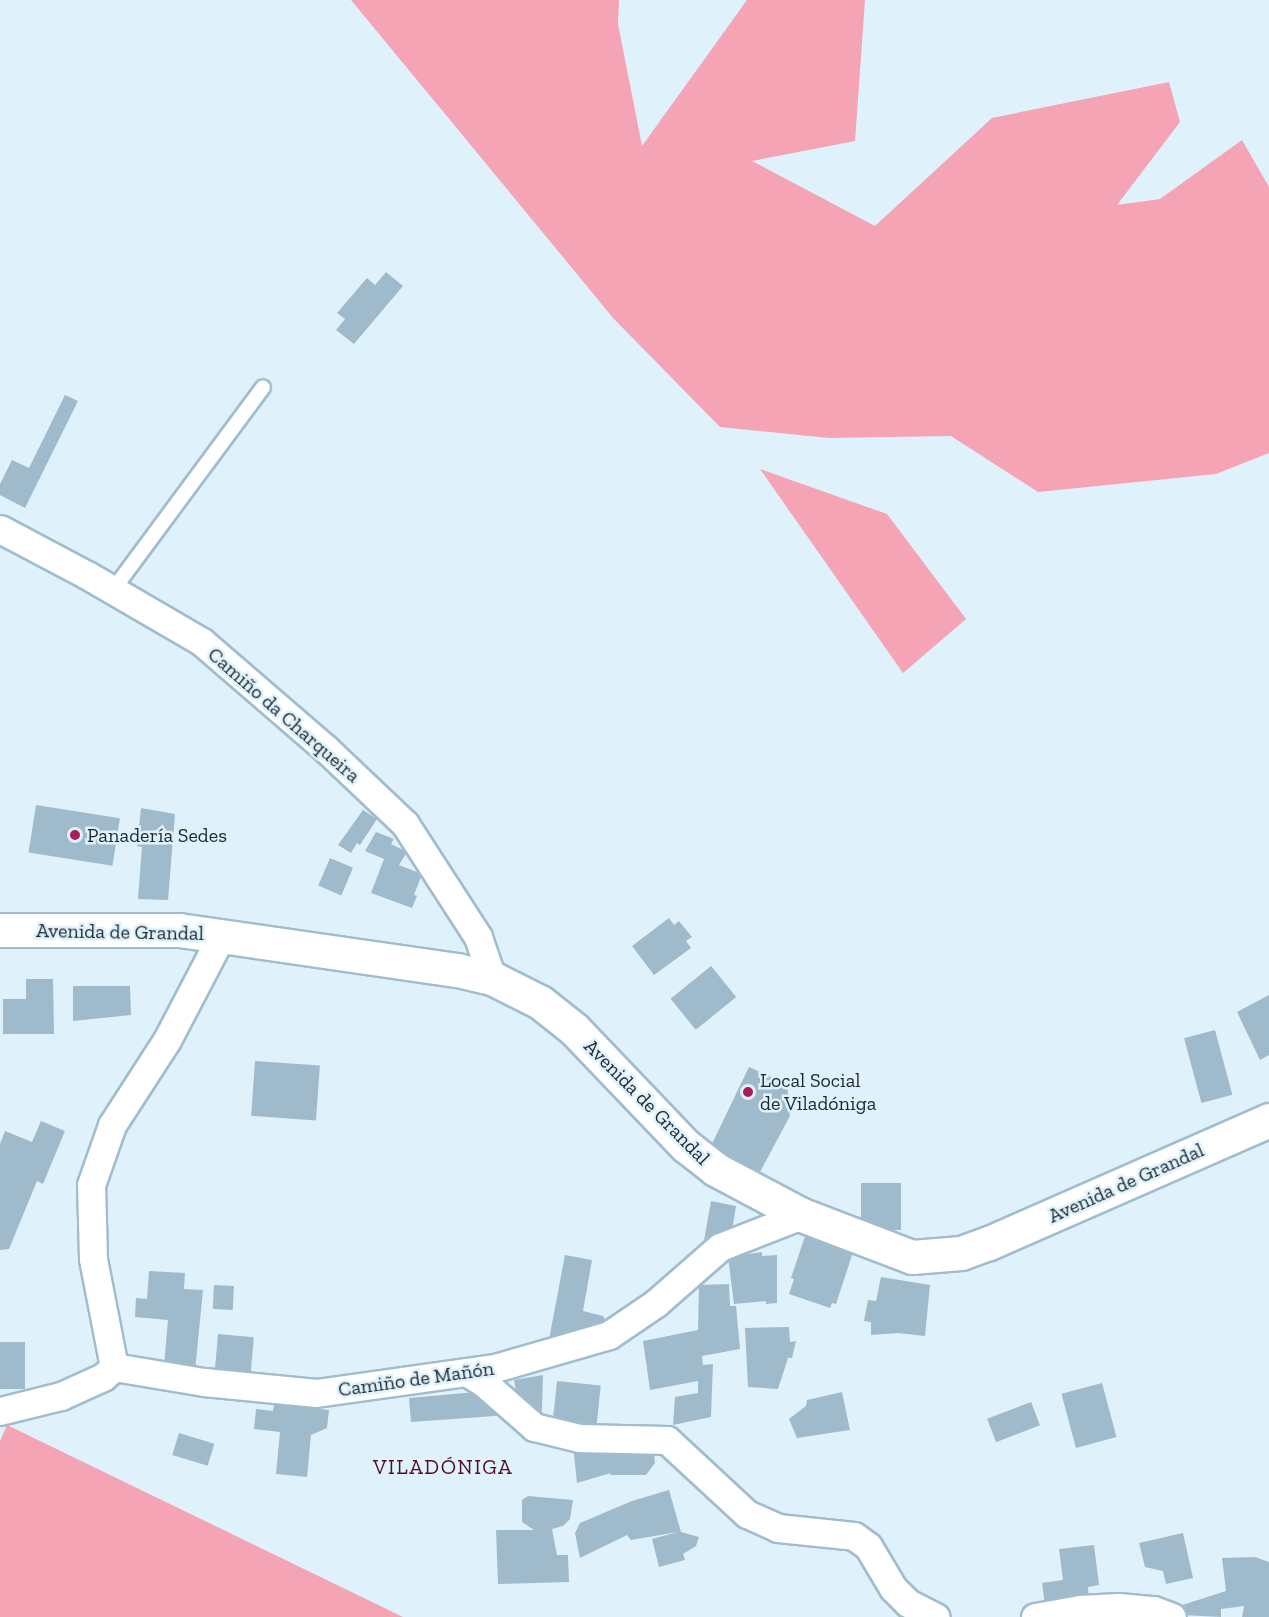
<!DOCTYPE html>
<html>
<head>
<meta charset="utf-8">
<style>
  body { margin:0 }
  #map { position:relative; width:1269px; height:1617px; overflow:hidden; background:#dff1fb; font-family:"Zilla Slab",serif }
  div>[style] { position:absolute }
  .forest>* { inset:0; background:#f5a4b6 }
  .building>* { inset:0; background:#9fbbcb; transform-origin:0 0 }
  .roads { filter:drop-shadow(2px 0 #a1bdcd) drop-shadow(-2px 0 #a1bdcd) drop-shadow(0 2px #a1bdcd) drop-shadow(0 -2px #a1bdcd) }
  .lane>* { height:14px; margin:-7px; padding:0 7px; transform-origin:7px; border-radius:7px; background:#fff }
  .street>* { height:27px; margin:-13.5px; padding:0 13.5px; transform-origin:13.5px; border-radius:13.5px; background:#fff }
  .secondary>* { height:33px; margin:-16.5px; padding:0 16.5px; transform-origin:16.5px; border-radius:16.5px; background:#fff }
  .dots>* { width:16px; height:16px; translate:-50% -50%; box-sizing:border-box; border:3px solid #dff1fb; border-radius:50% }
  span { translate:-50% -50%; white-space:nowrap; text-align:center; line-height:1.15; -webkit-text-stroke:5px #dff1fb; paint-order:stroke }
  .street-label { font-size:20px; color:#1d282e }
  .poi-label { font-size:20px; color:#1d282e }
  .left { translate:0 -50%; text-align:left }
  .neighbourhood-label { font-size:21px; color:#520e26; letter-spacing:1.5px }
</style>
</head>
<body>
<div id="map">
  <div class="forest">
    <div style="clip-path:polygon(351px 0,619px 0,618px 24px,642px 146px,747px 0,865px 0,855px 141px,752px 161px,875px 226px,992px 118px,1169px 82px,1180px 122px,1117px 205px,1160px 199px,1242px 140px,1269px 187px,1269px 453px,1216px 474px,1038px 492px,951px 436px,829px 438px,720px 427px,614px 319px)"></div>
    <div style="clip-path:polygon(760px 469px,887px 514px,966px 619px,903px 673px)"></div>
    <div style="clip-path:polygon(7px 1425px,403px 1617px,0 1617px,0 1441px)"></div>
  </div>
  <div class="building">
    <div style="clip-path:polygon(386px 272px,403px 286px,354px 344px,336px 330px,345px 319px,337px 313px,367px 278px,375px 285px)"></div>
    <div style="clip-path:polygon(65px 395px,78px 401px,25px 508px,0 495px,0 484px,12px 460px,29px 468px)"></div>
    <div style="left:36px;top:805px;width:85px;height:48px;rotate:9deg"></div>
    <div style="clip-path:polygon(141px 808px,175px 814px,168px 900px,138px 899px,142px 847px,137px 846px)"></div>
    <div style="clip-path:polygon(363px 810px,377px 819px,360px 845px,357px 843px,351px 853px,338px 845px)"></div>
    <div style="clip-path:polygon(376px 832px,394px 839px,391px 844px,407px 852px,399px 865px,422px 874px,414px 895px,417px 896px,412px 908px,371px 893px,384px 859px,365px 851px)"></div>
    <div style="left:330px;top:858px;width:25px;height:30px;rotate:23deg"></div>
    <div style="clip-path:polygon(669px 918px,674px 925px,679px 921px,692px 937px,686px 941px,691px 948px,654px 975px,632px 946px)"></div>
    <div style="left:711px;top:966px;width:40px;height:52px;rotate:51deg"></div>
    <div style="clip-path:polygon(26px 979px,53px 979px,54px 1034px,3px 1034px,3px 999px,26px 999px)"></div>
    <div style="clip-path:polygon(73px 986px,130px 986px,131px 1015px,73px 1021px)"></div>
    <div style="clip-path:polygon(1269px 995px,1269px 1055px,1260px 1060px,1237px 1012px)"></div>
    <div style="left:1215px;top:1030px;width:67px;height:32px;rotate:75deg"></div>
    <div style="left:255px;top:1061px;width:65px;height:55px;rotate:4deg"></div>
    <div style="clip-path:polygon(749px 1067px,787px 1084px,790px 1116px,760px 1172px,737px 1161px,734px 1165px,708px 1152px)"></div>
    <div style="clip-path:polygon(41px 1121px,65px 1131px,43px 1184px,37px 1181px,9px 1249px,0 1250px,0 1144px,5px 1131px,32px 1142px)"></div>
    <div style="left:901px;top:1183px;width:47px;height:40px;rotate:90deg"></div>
    <div style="clip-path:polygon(711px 1201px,736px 1206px,732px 1231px,702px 1252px)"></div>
    <div style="clip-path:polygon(807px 1230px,855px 1246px,836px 1304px,832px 1303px,830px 1308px,789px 1294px,794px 1279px,791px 1278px)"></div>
    <div style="clip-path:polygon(762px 1252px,762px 1256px,777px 1255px,777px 1303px,766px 1304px,766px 1301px,734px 1304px,728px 1257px)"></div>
    <div style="clip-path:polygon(565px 1255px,592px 1260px,583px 1311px,603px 1316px,610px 1328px,548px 1345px)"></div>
    <div style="clip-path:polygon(149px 1271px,185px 1273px,184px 1289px,203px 1290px,195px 1371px,164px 1365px,168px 1320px,135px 1317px,136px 1298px,147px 1299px)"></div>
    <div style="clip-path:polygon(881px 1277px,930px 1285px,925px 1336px,898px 1333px,871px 1335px,871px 1322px,864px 1321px,868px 1300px,876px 1301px)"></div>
    <div style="clip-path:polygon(729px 1284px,730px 1306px,736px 1306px,740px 1349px,702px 1356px,703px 1365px,713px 1364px,711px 1417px,673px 1425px,675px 1397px,698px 1393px,698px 1381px,650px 1390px,643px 1341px,698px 1330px,699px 1285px)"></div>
    <div style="left:214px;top:1285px;width:20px;height:24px;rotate:3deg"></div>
    <div style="clip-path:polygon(789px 1327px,790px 1342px,796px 1341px,792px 1358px,788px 1358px,778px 1389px,748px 1387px,745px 1328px)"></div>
    <div style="left:218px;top:1334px;width:36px;height:38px;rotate:5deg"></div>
    <div style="left:0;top:1342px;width:25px;height:47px"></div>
    <div style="clip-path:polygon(543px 1375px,542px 1409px,541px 1416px,518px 1403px,514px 1380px)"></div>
    <div style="left:557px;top:1381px;width:44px;height:43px;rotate:6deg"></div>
    <div style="left:1102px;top:1383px;width:56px;height:42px;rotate:75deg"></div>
    <div style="clip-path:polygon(487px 1391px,509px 1415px,411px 1422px,409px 1398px)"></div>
    <div style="clip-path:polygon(842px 1392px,850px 1430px,797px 1438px,789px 1419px,806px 1406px,807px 1400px)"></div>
    <div style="left:1031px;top:1402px;width:25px;height:47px;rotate:69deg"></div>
    <div style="clip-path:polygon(274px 1404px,329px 1410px,327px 1428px,311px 1435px,307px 1477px,276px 1474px,280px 1432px,254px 1429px,256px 1409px,273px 1411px)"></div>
    <div style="left:179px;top:1433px;width:37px;height:23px;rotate:17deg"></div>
    <div style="clip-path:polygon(573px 1445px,587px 1447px,589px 1453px,614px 1446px,614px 1454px,639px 1452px,653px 1445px,655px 1463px,646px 1475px,610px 1475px,611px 1473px,577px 1483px)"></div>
    <div style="clip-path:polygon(669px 1490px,681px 1532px,699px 1537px,696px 1546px,683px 1554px,685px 1560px,659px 1567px,652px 1539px,678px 1532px,631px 1540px,627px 1535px,580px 1558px,575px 1533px,580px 1523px,632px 1501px)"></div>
    <div style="clip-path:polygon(528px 1496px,573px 1500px,570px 1519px,563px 1526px,552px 1529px,557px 1555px,568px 1555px,569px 1582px,498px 1584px,496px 1530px,534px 1530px,522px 1522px,522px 1500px)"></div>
    <div style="clip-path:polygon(1183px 1533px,1193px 1578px,1166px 1584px,1163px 1571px,1145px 1567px,1139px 1543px)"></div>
    <div style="clip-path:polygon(1094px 1545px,1099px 1585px,1088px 1587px,1089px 1601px,1045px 1606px,1042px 1583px,1063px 1580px,1059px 1549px)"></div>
    <div style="clip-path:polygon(1255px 1557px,1269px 1562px,1269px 1617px,1242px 1617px,1244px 1606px,1221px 1609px,1221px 1617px,1182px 1615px,1173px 1608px,1226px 1591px,1222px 1558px)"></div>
  </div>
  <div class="roads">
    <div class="lane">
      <div style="left:113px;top:590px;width:252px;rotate:-53.5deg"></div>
    </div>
    <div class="street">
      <div style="left:0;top:529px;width:98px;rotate:27.9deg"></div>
      <div style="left:87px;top:575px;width:133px;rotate:30.2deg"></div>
      <div style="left:202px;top:642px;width:164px;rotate:40.8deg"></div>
      <div style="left:326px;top:749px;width:109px;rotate:43.5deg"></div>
      <div style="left:405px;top:824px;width:135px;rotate:57.1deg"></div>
      <div style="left:478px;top:937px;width:43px;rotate:71.1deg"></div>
      <div style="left:114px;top:1367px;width:110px;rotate:-101deg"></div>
      <div style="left:93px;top:1259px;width:74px;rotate:-91.5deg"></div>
      <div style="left:91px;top:1185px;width:64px;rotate:-70.7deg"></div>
      <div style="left:112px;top:1125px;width:101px;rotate:-57.1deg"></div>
      <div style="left:167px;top:1040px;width:119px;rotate:-62.4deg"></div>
      <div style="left:466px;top:1372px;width:21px;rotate:31deg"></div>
      <div style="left:484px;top:1383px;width:67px;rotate:41.3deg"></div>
      <div style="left:534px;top:1427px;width:46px;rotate:13.7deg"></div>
      <div style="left:579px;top:1438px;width:88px;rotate:1.3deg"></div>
      <div style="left:667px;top:1440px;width:109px;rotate:42.8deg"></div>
      <div style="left:747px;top:1514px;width:34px;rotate:24deg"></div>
      <div style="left:778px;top:1528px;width:76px;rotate:6deg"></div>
      <div style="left:854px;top:1536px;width:17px;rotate:36deg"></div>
      <div style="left:868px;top:1546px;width:49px;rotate:59.2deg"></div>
      <div style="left:893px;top:1588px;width:21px;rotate:45deg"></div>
      <div style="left:908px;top:1603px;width:31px;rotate:27deg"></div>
      <div style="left:0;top:1411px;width:63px;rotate:-13.8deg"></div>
      <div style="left:61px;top:1396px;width:46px;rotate:-24.3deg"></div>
      <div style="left:103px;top:1377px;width:15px;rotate:-42deg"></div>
      <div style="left:114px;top:1367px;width:91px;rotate:9.5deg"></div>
      <div style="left:204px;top:1382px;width:113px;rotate:5.6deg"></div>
      <div style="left:316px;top:1393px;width:181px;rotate:-8deg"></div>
      <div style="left:495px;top:1368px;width:119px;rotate:-16.1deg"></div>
      <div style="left:609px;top:1335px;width:57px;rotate:-34.2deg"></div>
      <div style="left:656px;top:1303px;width:85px;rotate:-41.2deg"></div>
      <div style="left:720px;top:1247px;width:88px;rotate:-21.3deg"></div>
      <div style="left:1035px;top:1617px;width:46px;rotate:-10.1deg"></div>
      <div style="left:1080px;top:1609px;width:38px;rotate:-3deg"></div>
      <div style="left:1118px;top:1607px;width:36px;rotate:5deg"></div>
      <div style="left:1154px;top:1610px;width:19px;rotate:21deg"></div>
    </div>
    <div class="secondary">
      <div style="left:0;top:930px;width:179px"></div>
      <div style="left:179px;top:930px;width:281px;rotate:8.2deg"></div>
      <div style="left:457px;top:970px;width:36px;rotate:13deg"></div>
      <div style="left:492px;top:978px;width:54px;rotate:26.6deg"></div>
      <div style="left:540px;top:1002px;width:43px;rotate:38.5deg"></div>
      <div style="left:574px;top:1029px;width:162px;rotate:46.3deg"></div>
      <div style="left:686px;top:1146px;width:37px;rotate:38deg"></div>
      <div style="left:715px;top:1169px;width:98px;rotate:27.9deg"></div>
      <div style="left:802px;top:1215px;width:118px;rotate:20.9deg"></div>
      <div style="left:912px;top:1257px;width:49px;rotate:-4.7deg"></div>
      <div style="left:961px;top:1253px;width:30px;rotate:-20deg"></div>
      <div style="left:989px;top:1243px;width:306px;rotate:-23.7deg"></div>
    </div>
  </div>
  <div class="dots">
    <div style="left:75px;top:835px;background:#ad1d55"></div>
    <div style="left:748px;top:1092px;background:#ad1d55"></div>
  </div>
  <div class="street-label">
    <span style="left:284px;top:715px;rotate:41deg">Camiño da Charqueira</span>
    <span style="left:120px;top:932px;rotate:1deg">Avenida de Grandal</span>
    <span style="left:647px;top:1102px;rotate:45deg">Avenida de Grandal</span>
    <span style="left:1126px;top:1183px;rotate:-24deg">Avenida de Grandal</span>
    <span style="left:416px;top:1379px;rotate:-8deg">Camiño de Mañón</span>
  </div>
  <div class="poi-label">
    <span class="left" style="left:87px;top:835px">Panadería Sedes</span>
    <span class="left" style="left:760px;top:1092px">Local Social<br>de Viladóniga</span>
  </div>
  <div class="neighbourhood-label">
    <span style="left:443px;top:1467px">VILADÓNIGA</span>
  </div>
</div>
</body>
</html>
